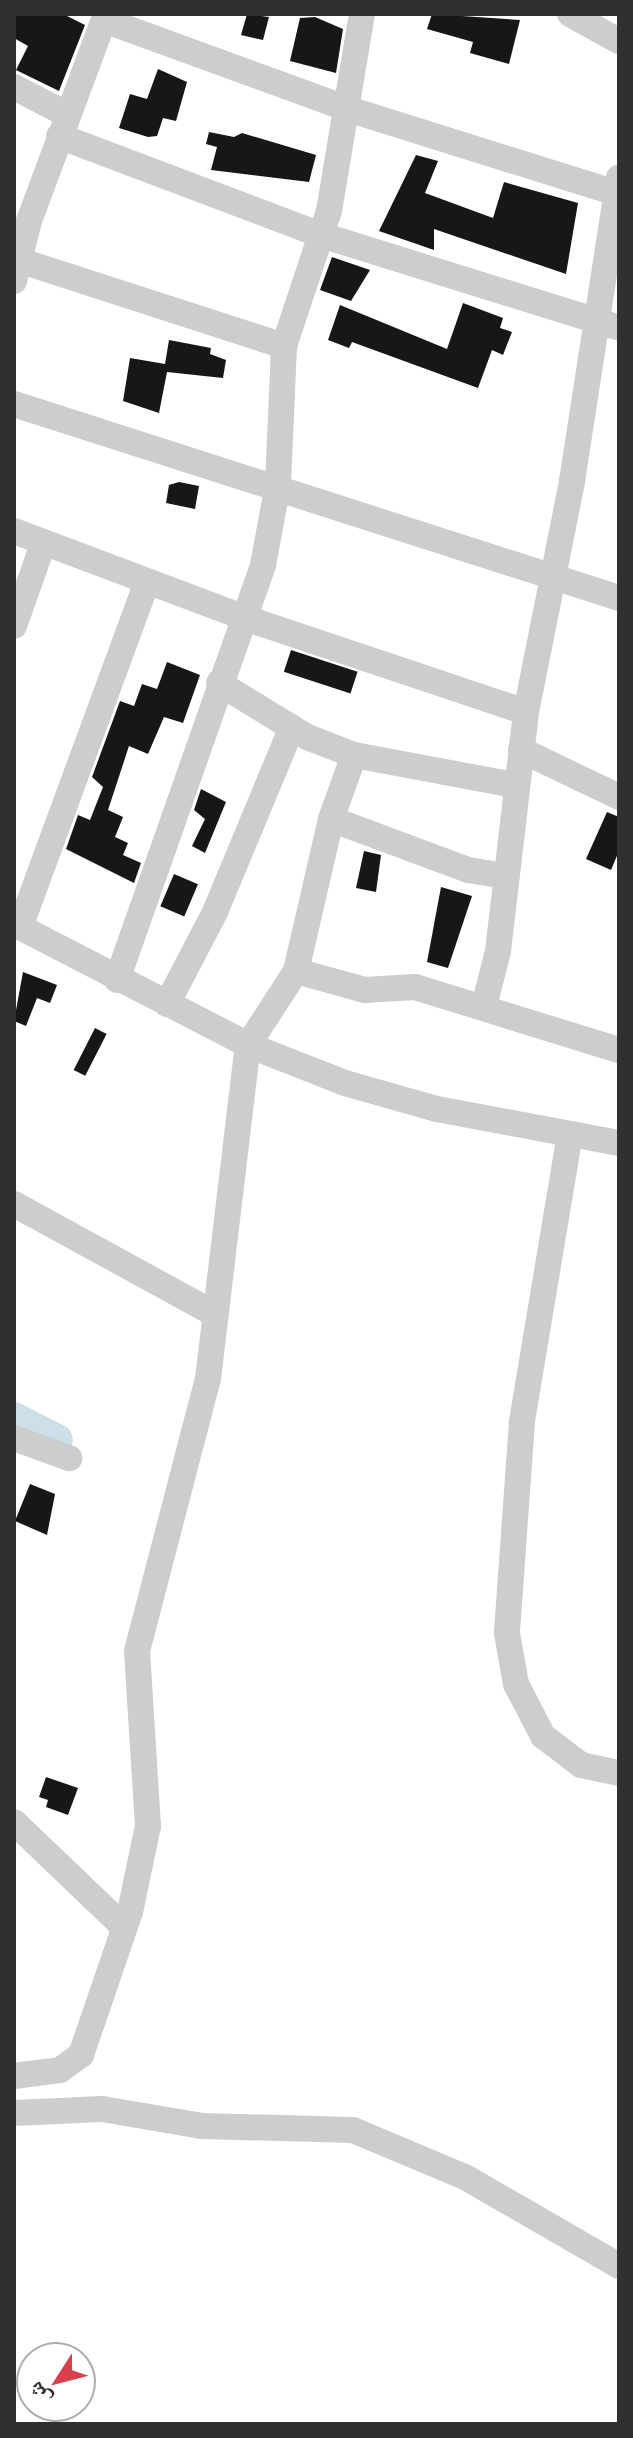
<!DOCTYPE html>
<html>
<head>
<meta charset="utf-8">
<style>
  body { margin:0 }
  #map { position:relative; width:633px; height:2438px; overflow:hidden; background:#fff; font-family:Barlow,"Noto Naskh Arabic",sans-serif }
  div>[style] { position:absolute }
  .river>* { height:32px; margin:-16px; padding:0 16px; transform-origin:16px; border-radius:16px; background:#cde0ea }
  .building>* { inset:0; background:#171717; transform-origin:0 0 }
  .minor>* { height:26px; margin:-13px; padding:0 13px; transform-origin:13px; border-radius:13px; background:#cdcdcd }
  span { translate:-50% -50%; white-space:nowrap; text-align:center; line-height:1.15; -webkit-text-stroke:8px #fff; paint-order:stroke }
  .frame { position:absolute; inset:0; border:16px solid #303030; pointer-events:none }
  .north { position:absolute; left:16px; top:2342px; width:80px; height:80px; box-sizing:border-box; background:#fff; border:2px solid #acacac; border-radius:50%; rotate:234deg; font-size:22px; font-weight:700; line-height:32px; text-align:center; color:#303030 }
  .north::after { content:''; display:block; margin:auto; width:28px; height:36px; background:#da3f4e; clip-path:polygon(50% 0,100% 100%,50% 72%,0 100%) }
</style>
</head>
<body>
<div id="map">
  <div class="river">
    <div style="left:14px;top:1418px;width:48px;rotate:27.1deg"></div>
  </div>
  <div class="building">
    <div style="clip-path:polygon(14px 14px,63px 14px,85px 25px,59px 91px,16px 70px,28px 46px,14px 38px)"></div>
    <div style="clip-path:polygon(247px 14px,269px 17px,263px 40px,241px 35px)"></div>
    <div style="clip-path:polygon(432px 14px,520px 20px,509px 64px,470px 53px,473px 42px,427px 29px)"></div>
    <div style="clip-path:polygon(315px 17px,343px 29px,336px 73px,290px 61px,300px 18px)"></div>
    <div style="clip-path:polygon(158px 69px,187px 82px,176px 121px,163px 118px,157px 136px,148px 137px,119px 128px,130px 94px,147px 99px)"></div>
    <div style="clip-path:polygon(209px 132px,234px 137px,242px 133px,316px 155px,309px 182px,211px 170px,217px 147px,206px 144px)"></div>
    <div style="clip-path:polygon(416px 155px,438px 161px,425px 193px,493px 218px,504px 182px,578px 203px,566px 274px,434px 229px,434px 250px,379px 231px)"></div>
    <div style="clip-path:polygon(332px 257px,370px 270px,351px 301px,320px 290px)"></div>
    <div style="clip-path:polygon(463px 303px,503px 318px,500px 328px,512px 332px,503px 355px,492px 350px,478px 388px,352px 342px,349px 348px,328px 340px,340px 305px,447px 349px)"></div>
    <div style="clip-path:polygon(169px 340px,211px 348px,210px 354px,226px 360px,223px 378px,167px 372px,159px 413px,123px 401px,130px 358px,165px 364px)"></div>
    <div style="clip-path:polygon(179px 482px,199px 486px,195px 509px,166px 503px,169px 485px)"></div>
    <div style="left:291px;top:650px;width:70px;height:23px;rotate:18deg"></div>
    <div style="clip-path:polygon(167px 662px,200px 675px,183px 723px,164px 717px,148px 754px,129px 746px,108px 810px,123px 817px,115px 837px,128px 843px,123px 855px,141px 863px,134px 883px,66px 849px,78px 815px,90px 820px,103px 787px,92px 777px,120px 701px,134px 706px,142px 684px,157px 689px)"></div>
    <div style="clip-path:polygon(201px 789px,226px 802px,205px 853px,192px 846px,205px 819px,194px 810px)"></div>
    <div style="clip-path:polygon(607px 812px,619px 817px,619px 851px,611px 870px,586px 859px)"></div>
    <div style="clip-path:polygon(364px 851px,381px 855px,376px 892px,356px 888px)"></div>
    <div style="left:174px;top:874px;width:26px;height:35px;rotate:23deg"></div>
    <div style="clip-path:polygon(441px 887px,472px 896px,448px 968px,427px 962px)"></div>
    <div style="clip-path:polygon(23px 972px,57px 985px,50px 1003px,37px 998px,26px 1026px,14px 1021px)"></div>
    <div style="left:95px;top:1028px;width:13px;height:47px;rotate:27deg"></div>
    <div style="clip-path:polygon(30px 1484px,55px 1494px,47px 1535px,15px 1521px)"></div>
    <div style="clip-path:polygon(46px 1777px,78px 1788px,68px 1815px,46px 1807px,48px 1800px,39px 1797px)"></div>
  </div>
  <div class="minor">
    <div style="left:570px;top:14px;width:56px;rotate:28.9deg"></div>
    <div style="left:104px;top:20px;width:260px;rotate:20deg"></div>
    <div style="left:348px;top:109px;width:284px;rotate:17.4deg"></div>
    <div style="left:14px;top:87px;width:59px;rotate:27.4deg"></div>
    <div style="left:59px;top:136px;width:277px;rotate:20.7deg"></div>
    <div style="left:318px;top:234px;width:315px;rotate:17.3deg"></div>
    <div style="left:18px;top:260px;width:280px;rotate:17.9deg"></div>
    <div style="left:14px;top:281px;width:62px;rotate:-76deg"></div>
    <div style="left:29px;top:221px;width:221px;rotate:-69.6deg"></div>
    <div style="left:14px;top:404px;width:635px;rotate:17.78deg"></div>
    <div style="left:14px;top:531px;width:247px;rotate:20.6deg"></div>
    <div style="left:245px;top:618px;width:296px;rotate:18.5deg"></div>
    <div style="left:14px;top:626px;width:87px;rotate:-70.5deg"></div>
    <div style="left:219px;top:683px;width:103px;rotate:31.5deg"></div>
    <div style="left:307px;top:737px;width:50px;rotate:21deg"></div>
    <div style="left:521px;top:750px;width:109px;rotate:25.6deg"></div>
    <div style="left:331px;top:819px;width:146px;rotate:20.4deg"></div>
    <div style="left:468px;top:870px;width:39px;rotate:9deg"></div>
    <div style="left:14px;top:924px;width:263px;rotate:27.3deg"></div>
    <div style="left:248px;top:1045px;width:104px;rotate:21.4deg"></div>
    <div style="left:345px;top:1083px;width:96px;rotate:15.8deg"></div>
    <div style="left:437px;top:1109px;width:185px;rotate:10.6deg"></div>
    <div style="left:20px;top:927px;width:368px;rotate:-69.8deg"></div>
    <div style="left:296px;top:971px;width:72px;rotate:15.4deg"></div>
    <div style="left:365px;top:990px;width:50px;rotate:-3.4deg"></div>
    <div style="left:415px;top:987px;width:214px;rotate:17.2deg"></div>
    <div style="left:117px;top:980px;width:440px;rotate:-70.6deg"></div>
    <div style="left:263px;top:565px;width:82px;rotate:-79.5deg"></div>
    <div style="left:278px;top:484px;width:138px;rotate:-87.5deg"></div>
    <div style="left:284px;top:346px;width:142px;rotate:-71.6deg"></div>
    <div style="left:329px;top:211px;width:200px;rotate:-80.5deg"></div>
    <div style="left:167px;top:1004px;width:104px;rotate:-62.4deg"></div>
    <div style="left:215px;top:912px;width:200px;rotate:-67.4deg"></div>
    <div style="left:484px;top:1006px;width:57px;rotate:-75.7deg"></div>
    <div style="left:498px;top:951px;width:241px;rotate:-83.3deg"></div>
    <div style="left:526px;top:712px;width:236px;rotate:-78.7deg"></div>
    <div style="left:572px;top:481px;width:307px;rotate:-81.2deg"></div>
    <div style="left:570px;top:1134px;width:292px;rotate:99.5deg"></div>
    <div style="left:522px;top:1422px;width:212px;rotate:94.1deg"></div>
    <div style="left:507px;top:1633px;width:52px;rotate:80deg"></div>
    <div style="left:516px;top:1684px;width:59px;rotate:62.6deg"></div>
    <div style="left:543px;top:1736px;width:48px;rotate:37.3deg"></div>
    <div style="left:581px;top:1765px;width:39px;rotate:12deg"></div>
    <div style="left:14px;top:1204px;width:227px;rotate:28.7deg"></div>
    <div style="left:14px;top:1438px;width:59px;rotate:20deg"></div>
    <div style="left:14px;top:1822px;width:152px;rotate:43.7deg"></div>
    <div style="left:14px;top:2076px;width:46px;rotate:-7.4deg"></div>
    <div style="left:60px;top:2070px;width:26px;rotate:-36deg"></div>
    <div style="left:81px;top:2055px;width:151px;rotate:-71.1deg"></div>
    <div style="left:130px;top:1912px;width:88px;rotate:-78.2deg"></div>
    <div style="left:148px;top:1826px;width:175px;rotate:-93.6deg"></div>
    <div style="left:137px;top:1651px;width:281px;rotate:-75.4deg"></div>
    <div style="left:208px;top:1379px;width:336px;rotate:-83.2deg"></div>
    <div style="left:248px;top:1045px;width:88px;rotate:-57deg"></div>
    <div style="left:296px;top:971px;width:156px;rotate:-77deg"></div>
    <div style="left:331px;top:819px;width:68px;rotate:-70.2deg"></div>
    <div style="left:354px;top:755px;width:164px;rotate:10.6deg"></div>
    <div style="left:14px;top:2113px;width:88px;rotate:-2.6deg"></div>
    <div style="left:102px;top:2109px;width:101px;rotate:9.6deg"></div>
    <div style="left:202px;top:2126px;width:151px;rotate:1.5deg"></div>
    <div style="left:353px;top:2130px;width:121px;rotate:22.8deg"></div>
    <div style="left:465px;top:2177px;width:178px;rotate:30deg"></div>
  </div>
  <div class="frame"></div>
  <div class="north">ش</div>
</div>
</body>
</html>
